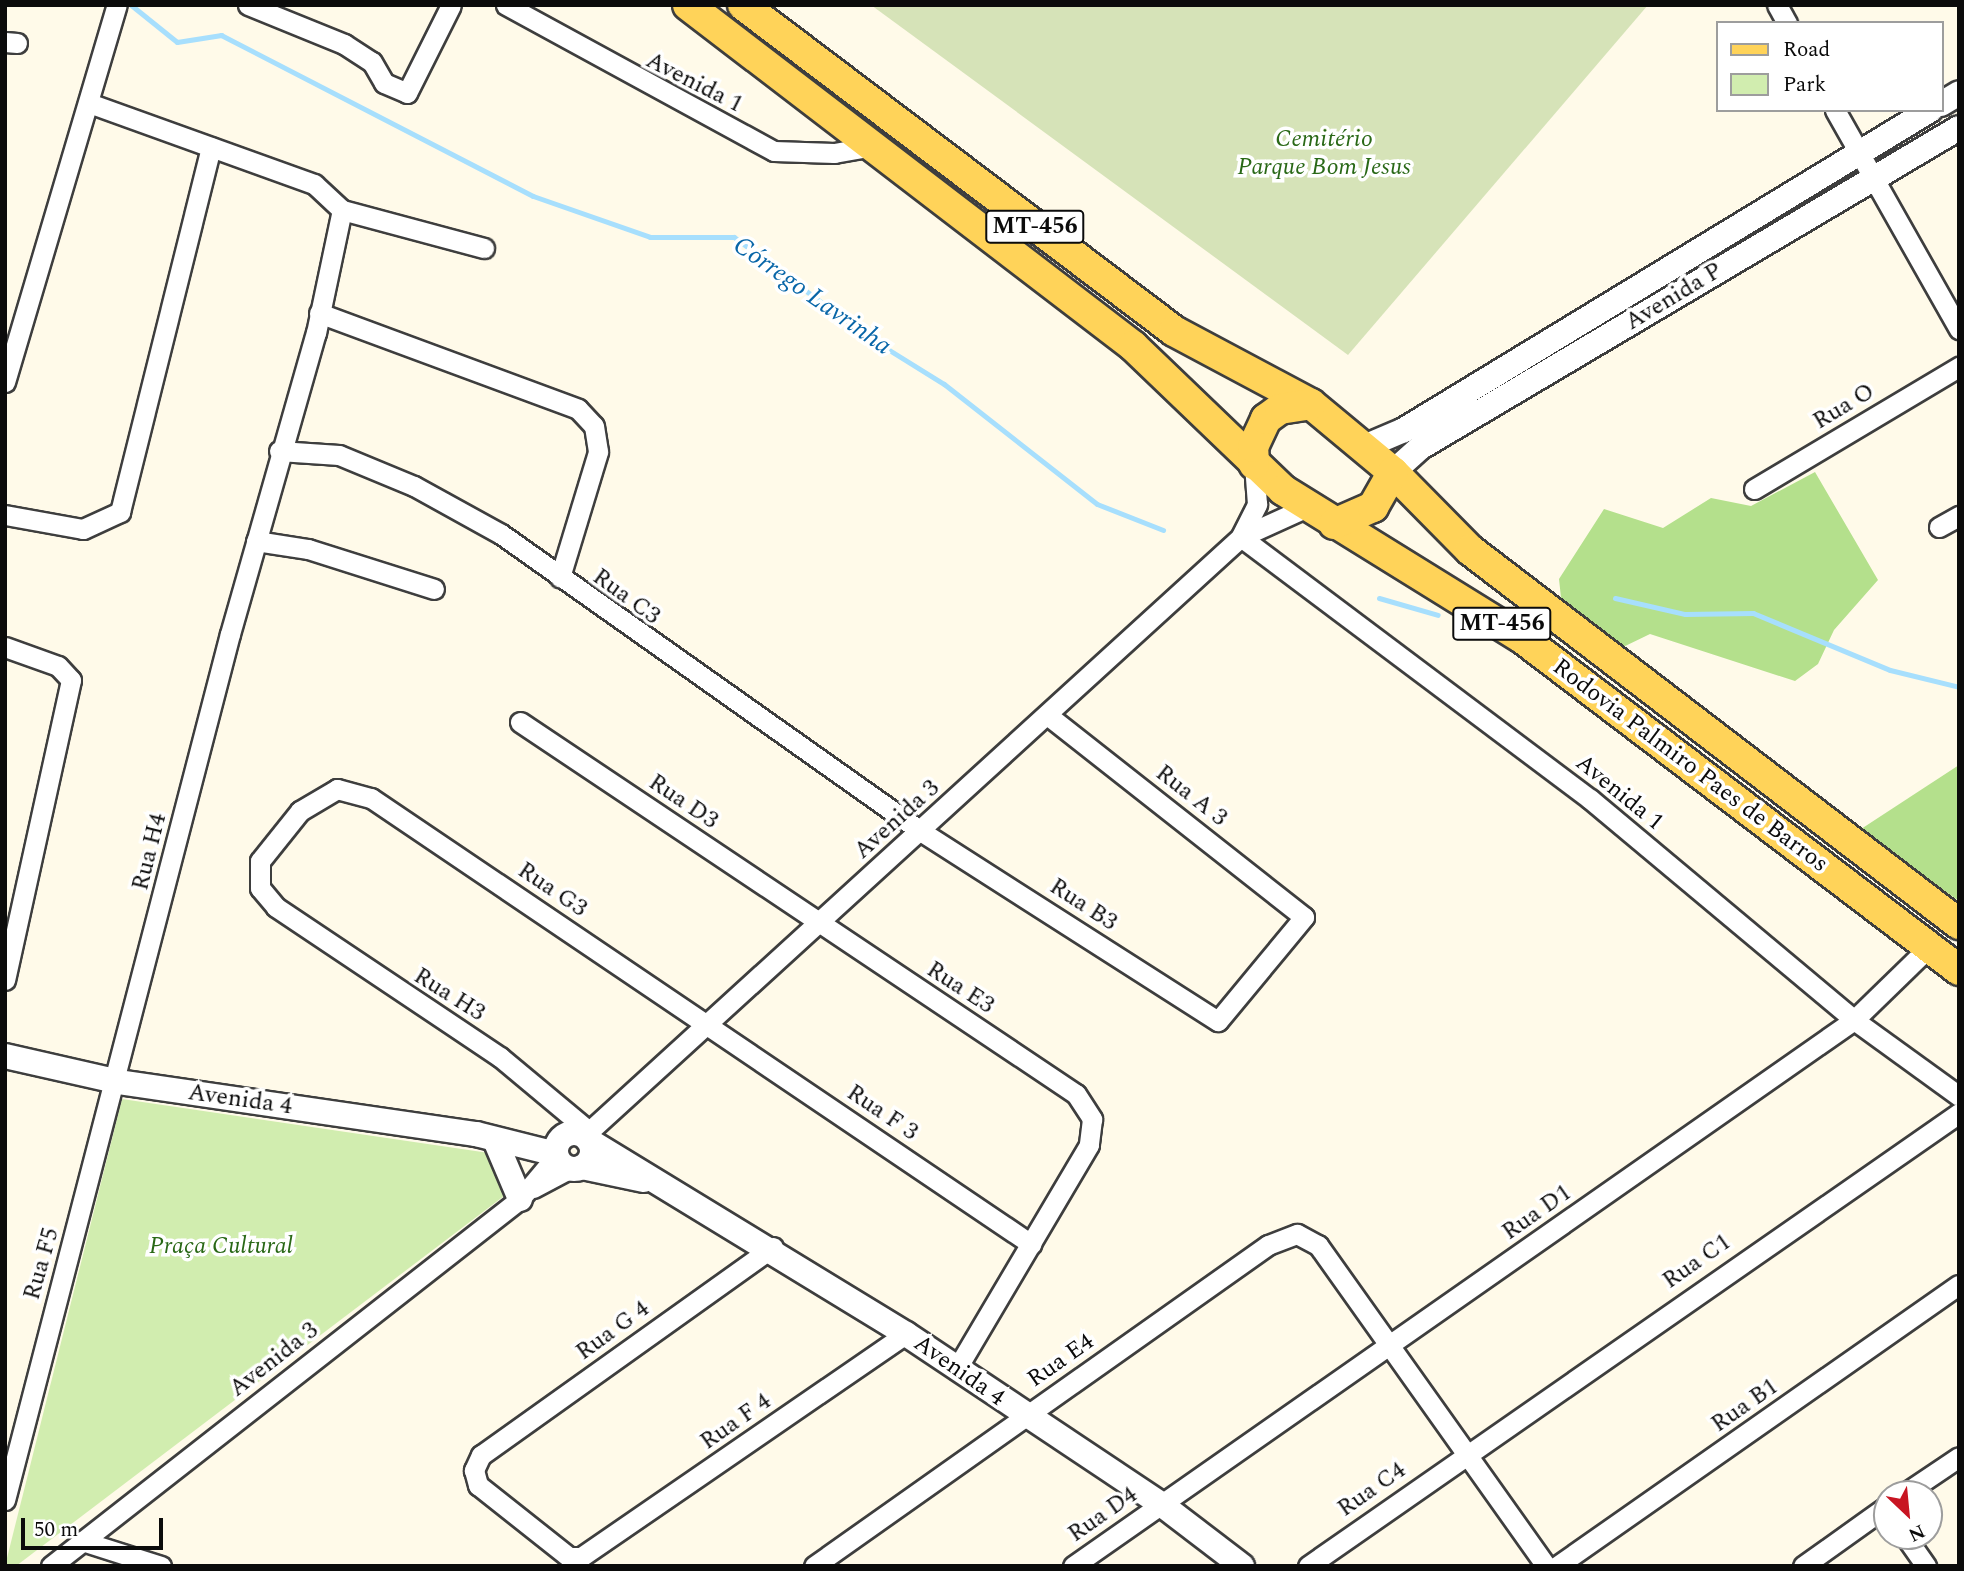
<!DOCTYPE html>
<html>
<head>
<meta charset="utf-8">
<style>
  body { margin:0 }
  #map { position:relative; width:1964px; height:1571px; overflow:hidden; background:#fffae9; font-family:Spectral,serif }
  div>[style] { position:absolute }
  .green>* { inset:0; background:#d1edaf }
  .forest>* { inset:0; background:#b4e08c }
  .cemetery>* { inset:0; background:#d6e3b8 }
  .stream>* { height:5px; margin:-2.5px; padding:0 2.5px; transform-origin:2.5px; border-radius:2.5px; background:#a7dffd }
  .roads { filter:drop-shadow(2px 0 #3e3e3e) drop-shadow(-2px 0 #3e3e3e) drop-shadow(0 2px #3e3e3e) drop-shadow(0 -2px #3e3e3e) }
  .minor>* { height:19px; margin:-9.5px; padding:0 9.5px; transform-origin:9.5px; border-radius:9.5px; background:#fff }
  .tertiary>* { height:24px; margin:-12px; padding:0 12px; transform-origin:12px; border-radius:12px; background:#fff }
  .tertiary>.ring { margin:-12px; padding:0; box-sizing:content-box; background:none; border:24px solid #fff; border-radius:50% }
  .primary>* { height:30px; margin:-15px; padding:0 15px; transform-origin:15px; border-radius:15px; background:#ffd359 }
  span { translate:-50% -50%; white-space:nowrap; text-align:center; line-height:1.15; -webkit-text-stroke:7px #fff; paint-order:stroke }
  .shield-label span { padding:2px 5px; background:#fff; border:2px solid; border-radius:5px; -webkit-text-stroke-width:0 }
  .shield-label { font-size:23px; color:#0b0b0b; font-weight:700 }
  .street-label { font-size:24px; color:#0b0b0b }
  .park-label { font-size:24px; color:#296816; font-style:italic }
  .water-label { font-size:26px; color:#0866a8; font-style:italic }
  .frame { position:absolute; inset:0; border:7px solid #0b0b0b; pointer-events:none }
  .legend { position:absolute; left:1716px; top:21px; width:228px; height:91px; box-sizing:border-box; background:#fff; border:2px solid #9d9d9d; margin:0; padding:9px 12px; list-style:none; font-size:21px; color:#0b0b0b }
  .legend li { display:flex; align-items:center; gap:14px; height:35px }
  .legend b { width:35px; border:2px solid #9d9d9d }
  .north { position:absolute; left:1873px; top:1480px; width:70px; height:70px; box-sizing:border-box; background:#fff; border:2px solid #9d9d9d; border-radius:50%; rotate:154deg; font-size:19px; font-weight:700; line-height:28px; text-align:center; color:#0b0b0b }
  .north::after { content:''; display:block; margin:auto; width:24px; height:32px; background:#c81522; clip-path:polygon(50% 0,100% 100%,50% 72%,0 100%) }
  .scale { position:absolute; left:21px; top:1518px; width:142px; height:32px; box-sizing:border-box; border:4px solid #0b0b0b; border-top:0; padding-left:9px; font-size:21px; line-height:24px; white-space:nowrap; color:#0b0b0b; -webkit-text-stroke:5px #fff; paint-order:stroke }
</style>
</head>
<body>
<div id="map">
  <div class="green">
    <div style="clip-path:polygon(122px 1099px,489px 1153px,508px 1193px,16px 1566px,5px 1566px)"></div>
  </div>
  <div class="forest">
    <div style="clip-path:polygon(1815px 472px,1878px 580px,1834px 630px,1818px 664px,1795px 681px,1650px 634px,1619px 649px,1562px 607px,1559px 579px,1604px 509px,1663px 528px,1711px 498px,1751px 506px)"></div>
    <div style="clip-path:polygon(1959px 765px,1959px 901px,1858px 831px)"></div>
  </div>
  <div class="cemetery">
    <div style="clip-path:polygon(871px 5px,1648px 5px,1348px 355px)"></div>
  </div>
  <div class="stream">
    <div style="left:131px;top:5px;width:59px;rotate:38.8deg"></div>
    <div style="left:177px;top:42px;width:45px;rotate:-9deg"></div>
    <div style="left:221px;top:35px;width:351px;rotate:27.3deg"></div>
    <div style="left:533px;top:196px;width:124px;rotate:19.3deg"></div>
    <div style="left:650px;top:237px;width:84px"></div>
    <div style="left:734px;top:237px;width:164px;rotate:36.8deg"></div>
    <div style="left:865px;top:335px;width:93px;rotate:31.8deg"></div>
    <div style="left:944px;top:384px;width:194px;rotate:38.1deg"></div>
    <div style="left:1097px;top:504px;width:71px;rotate:21.5deg"></div>
    <div style="left:1379px;top:598px;width:61px;rotate:16.1deg"></div>
    <div style="left:1615px;top:598px;width:72px;rotate:12.9deg"></div>
    <div style="left:1685px;top:614px;width:68px;rotate:-0.8deg"></div>
    <div style="left:1753px;top:613px;width:148px;rotate:22.6deg"></div>
    <div style="left:1890px;top:670px;width:71px;rotate:13.8deg"></div>
  </div>
  <div class="roads">
    <div class="minor">
      <div style="left:248px;top:5px;width:104px;rotate:22.1deg"></div>
      <div style="left:344px;top:44px;width:33px;rotate:33deg"></div>
      <div style="left:372px;top:62px;width:24px;rotate:60deg"></div>
      <div style="left:384px;top:83px;width:25px;rotate:23deg"></div>
      <div style="left:407px;top:93px;width:98px;rotate:-63.4deg"></div>
      <div style="left:506px;top:5px;width:305px;rotate:28.6deg"></div>
      <div style="left:774px;top:151px;width:60px;rotate:1.9deg"></div>
      <div style="left:834px;top:153px;width:39px;rotate:-10deg"></div>
      <div style="left:1777px;top:5px;width:21px;rotate:61deg"></div>
      <div style="left:5px;top:42px;width:12px;rotate:5deg"></div>
      <div style="left:1835px;top:110px;width:252px;rotate:60.5deg"></div>
      <div style="left:342px;top:210px;width:147px;rotate:15deg"></div>
      <div style="left:319px;top:313px;width:276px;rotate:20.3deg"></div>
      <div style="left:578px;top:409px;width:23px;rotate:47deg"></div>
      <div style="left:594px;top:426px;width:26px;rotate:81deg"></div>
      <div style="left:598px;top:452px;width:131px;rotate:106.9deg"></div>
      <div style="left:5px;top:382px;width:393px;rotate:-73.5deg"></div>
      <div style="left:279px;top:451px;width:60px;rotate:3.8deg"></div>
      <div style="left:339px;top:455px;width:81px;rotate:22.5deg"></div>
      <div style="left:414px;top:486px;width:99px;rotate:28.9deg"></div>
      <div style="left:501px;top:534px;width:516px;rotate:35.29deg"></div>
      <div style="left:922px;top:832px;width:351px;rotate:32.6deg"></div>
      <div style="left:1218px;top:1021px;width:135px;rotate:-50.4deg"></div>
      <div style="left:1304px;top:917px;width:327px;rotate:-141.8deg"></div>
      <div style="left:1754px;top:489px;width:239px;rotate:-30.8deg"></div>
      <div style="left:5px;top:515px;width:79px;rotate:10.2deg"></div>
      <div style="left:83px;top:529px;width:41px;rotate:-24.7deg"></div>
      <div style="left:120px;top:512px;width:376px;rotate:-76deg"></div>
      <div style="left:1939px;top:527px;width:23px;rotate:-29deg"></div>
      <div style="left:1241px;top:536px;width:36px;rotate:-63deg"></div>
      <div style="left:1257px;top:504px;width:40px;rotate:-94.3deg"></div>
      <div style="left:1241px;top:537px;width:436px;rotate:36.9deg"></div>
      <div style="left:1590px;top:799px;width:344px;rotate:39.9deg"></div>
      <div style="left:1854px;top:1020px;width:130px;rotate:35.9deg"></div>
      <div style="left:256px;top:541px;width:53px;rotate:8.7deg"></div>
      <div style="left:308px;top:549px;width:132px;rotate:17.6deg"></div>
      <div style="left:5px;top:647px;width:56px;rotate:19.7deg"></div>
      <div style="left:58px;top:666px;width:19px;rotate:47deg"></div>
      <div style="left:71px;top:680px;width:307px;rotate:102.4deg"></div>
      <div style="left:520px;top:722px;width:669px;rotate:33.79deg"></div>
      <div style="left:1076px;top:1094px;width:30px;rotate:57deg"></div>
      <div style="left:1092px;top:1119px;width:26px;rotate:97deg"></div>
      <div style="left:1089px;top:1145px;width:261px;rotate:120.6deg"></div>
      <div style="left:590px;top:1132px;width:117px;rotate:-140.2deg"></div>
      <div style="left:500px;top:1057px;width:270px;rotate:-146.2deg"></div>
      <div style="left:276px;top:907px;width:25px;rotate:-130deg"></div>
      <div style="left:260px;top:888px;width:27px;rotate:-90deg"></div>
      <div style="left:260px;top:861px;width:64px;rotate:-51.3deg"></div>
      <div style="left:300px;top:811px;width:43px;rotate:-30.7deg"></div>
      <div style="left:337px;top:789px;width:35px;rotate:15deg"></div>
      <div style="left:371px;top:798px;width:797px;rotate:34.05deg"></div>
      <div style="left:584px;top:1136px;width:889px;rotate:-42.36deg"></div>
      <div style="left:1241px;top:537px;width:72px;rotate:-24.4deg"></div>
      <div style="left:533px;top:1188px;width:41px;rotate:-27.8deg"></div>
      <div style="left:773px;top:1247px;width:359px;rotate:144.5deg"></div>
      <div style="left:481px;top:1455px;width:17px;rotate:115deg"></div>
      <div style="left:474px;top:1470px;width:16px;rotate:75deg"></div>
      <div style="left:478px;top:1485px;width:116px;rotate:38.4deg"></div>
      <div style="left:569px;top:1557px;width:12px"></div>
      <div style="left:581px;top:1557px;width:394px;rotate:-34.5deg"></div>
      <div style="left:1904px;top:1494px;width:66px;rotate:-33.9deg"></div>
      <div style="left:5px;top:1500px;width:895px;rotate:-75.44deg"></div>
      <div style="left:230px;top:634px;width:313px;rotate:-74.1deg"></div>
      <div style="left:316px;top:333px;width:126px;rotate:-78.1deg"></div>
      <div style="left:342px;top:210px;width:38px;rotate:-137deg"></div>
      <div style="left:314px;top:184px;width:239px;rotate:-160.2deg"></div>
      <div style="left:1905px;top:1536px;width:37px;rotate:55deg"></div>
      <div style="left:82px;top:1541px;width:83px;rotate:17.6deg"></div>
      <div style="left:51px;top:1566px;width:596px;rotate:-38.04deg"></div>
      <div style="left:520px;top:1199px;width:56px;rotate:-50.1deg"></div>
      <div style="left:814px;top:1566px;width:556px;rotate:-35.26deg"></div>
      <div style="left:1268px;top:1245px;width:31px;rotate:-21deg"></div>
      <div style="left:1297px;top:1234px;width:24px;rotate:28deg"></div>
      <div style="left:1318px;top:1245px;width:394px;rotate:54.6deg"></div>
      <div style="left:1073px;top:1566px;width:953px;rotate:-34.96deg"></div>
      <div style="left:1854px;top:1020px;width:105px;rotate:-44.2deg"></div>
      <div style="left:1308px;top:1566px;width:793px;rotate:-34.83deg"></div>
      <div style="left:1557px;top:1566px;width:490px;rotate:-35deg"></div>
      <div style="left:1803px;top:1566px;width:103px;rotate:-35.5deg"></div>
    </div>
    <div class="tertiary">
      <div style="left:1941px;top:104px;width:21px;rotate:-31deg"></div>
      <div style="left:1364px;top:447px;width:43px;rotate:-23deg"></div>
      <div style="left:1404px;top:430px;width:616px;rotate:-31.31deg"></div>
      <div style="left:1393px;top:472px;width:38px;rotate:-42deg"></div>
      <div style="left:1421px;top:447px;width:625px;rotate:-30.67deg"></div>
      <div style="left:5px;top:1056px;width:117px;rotate:12.8deg"></div>
      <div style="left:119px;top:1082px;width:361px;rotate:8.3deg"></div>
      <div style="left:476px;top:1134px;width:82px;rotate:14deg"></div>
      <div class="ring" style="left:556px;top:1133px;width:12px;height:12px"></div>
      <div style="left:495px;top:1140px;width:64px;rotate:67deg"></div>
      <div style="left:588px;top:1140px;width:373px;rotate:31.4deg"></div>
      <div style="left:906px;top:1334px;width:306px;rotate:33.7deg"></div>
      <div style="left:1161px;top:1504px;width:102px;rotate:37.4deg"></div>
      <div style="left:582px;top:1167px;width:63px;rotate:11.8deg"></div>
    </div>
    <div class="primary">
      <div style="left:688px;top:5px;width:561px;rotate:37.46deg"></div>
      <div style="left:1133px;top:346px;width:208px;rotate:43.8deg"></div>
      <div style="left:1283px;top:490px;width:281px;rotate:31.8deg"></div>
      <div style="left:1522px;top:638px;width:549px;rotate:37.22deg"></div>
      <div style="left:743px;top:5px;width:540px;rotate:37.1deg"></div>
      <div style="left:1174px;top:331px;width:155px;rotate:28.1deg"></div>
      <div style="left:1311px;top:404px;width:107px;rotate:39.7deg"></div>
      <div style="left:1393px;top:472px;width:110px;rotate:45.4deg"></div>
      <div style="left:1470px;top:550px;width:616px;rotate:37.41deg"></div>
      <div style="left:1254px;top:464px;width:17px;rotate:-93deg"></div>
      <div style="left:1253px;top:447px;width:31px;rotate:-65deg"></div>
      <div style="left:1266px;top:419px;width:17px;rotate:-36deg"></div>
      <div style="left:1280px;top:409px;width:31px;rotate:-9deg"></div>
      <div style="left:1334px;top:524px;width:43px;rotate:-23.6deg"></div>
      <div style="left:1373px;top:507px;width:40px;rotate:-60.3deg"></div>
    </div>
  </div>
  <div class="shield-label">
    <span style="left:1035px;top:227px">MT-456</span>
    <span style="left:1502px;top:624px">MT-456</span>
  </div>
  <div class="street-label">
    <span style="left:694px;top:83px;rotate:27deg">Avenida 1</span>
    <span style="left:1674px;top:297px;rotate:-31deg">Avenida P</span>
    <span style="left:1844px;top:407px;rotate:-31deg">Rua O</span>
    <span style="left:626px;top:597px;rotate:36deg">Rua C3</span>
    <span style="left:1690px;top:766px;rotate:37deg">Rodovia Palmiro Paes de Barros</span>
    <span style="left:1619px;top:793px;rotate:39deg">Avenida 1</span>
    <span style="left:1191px;top:796px;rotate:38deg">Rua A 3</span>
    <span style="left:683px;top:802px;rotate:34deg">Rua D3</span>
    <span style="left:897px;top:820px;rotate:-42deg">Avenida 3</span>
    <span style="left:150px;top:852px;rotate:-76deg">Rua H4</span>
    <span style="left:552px;top:890px;rotate:34deg">Rua G3</span>
    <span style="left:1083px;top:905px;rotate:33deg">Rua B3</span>
    <span style="left:960px;top:988px;rotate:33deg">Rua E3</span>
    <span style="left:449px;top:995px;rotate:32deg">Rua H3</span>
    <span style="left:240px;top:1100px;rotate:8deg">Avenida 4</span>
    <span style="left:882px;top:1113px;rotate:34deg">Rua F 3</span>
    <span style="left:1537px;top:1213px;rotate:-35deg">Rua D1</span>
    <span style="left:1697px;top:1262px;rotate:-35deg">Rua C1</span>
    <span style="left:42px;top:1264px;rotate:-74deg">Rua F5</span>
    <span style="left:613px;top:1331px;rotate:-36deg">Rua G 4</span>
    <span style="left:274px;top:1360px;rotate:-38deg">Avenida 3</span>
    <span style="left:1061px;top:1361px;rotate:-35deg">Rua E4</span>
    <span style="left:959px;top:1371px;rotate:35deg">Avenida 4</span>
    <span style="left:1745px;top:1406px;rotate:-35deg">Rua B1</span>
    <span style="left:736px;top:1422px;rotate:-35deg">Rua F 4</span>
    <span style="left:1372px;top:1490px;rotate:-35deg">Rua C4</span>
    <span style="left:1103px;top:1515px;rotate:-35deg">Rua D4</span>
  </div>
  <div class="park-label">
    <span style="left:1324px;top:154px">Cemitério<br>Parque Bom Jesus</span>
    <span style="left:221px;top:1247px">Praça Cultural</span>
  </div>
  <div class="water-label">
    <span style="left:812px;top:296px;rotate:35deg">Córrego Lavrinha</span>
  </div>
  <div class="frame"></div>
  <ul class="legend">
  <li><b style="height:9px;background:#ffd359"></b>Road</li>
  <li><b style="height:19px;background:#d1edaf"></b>Park</li>
  </ul>
  <div class="north">N</div>
  <div class="scale">50 m</div>
</div>
</body>
</html>
